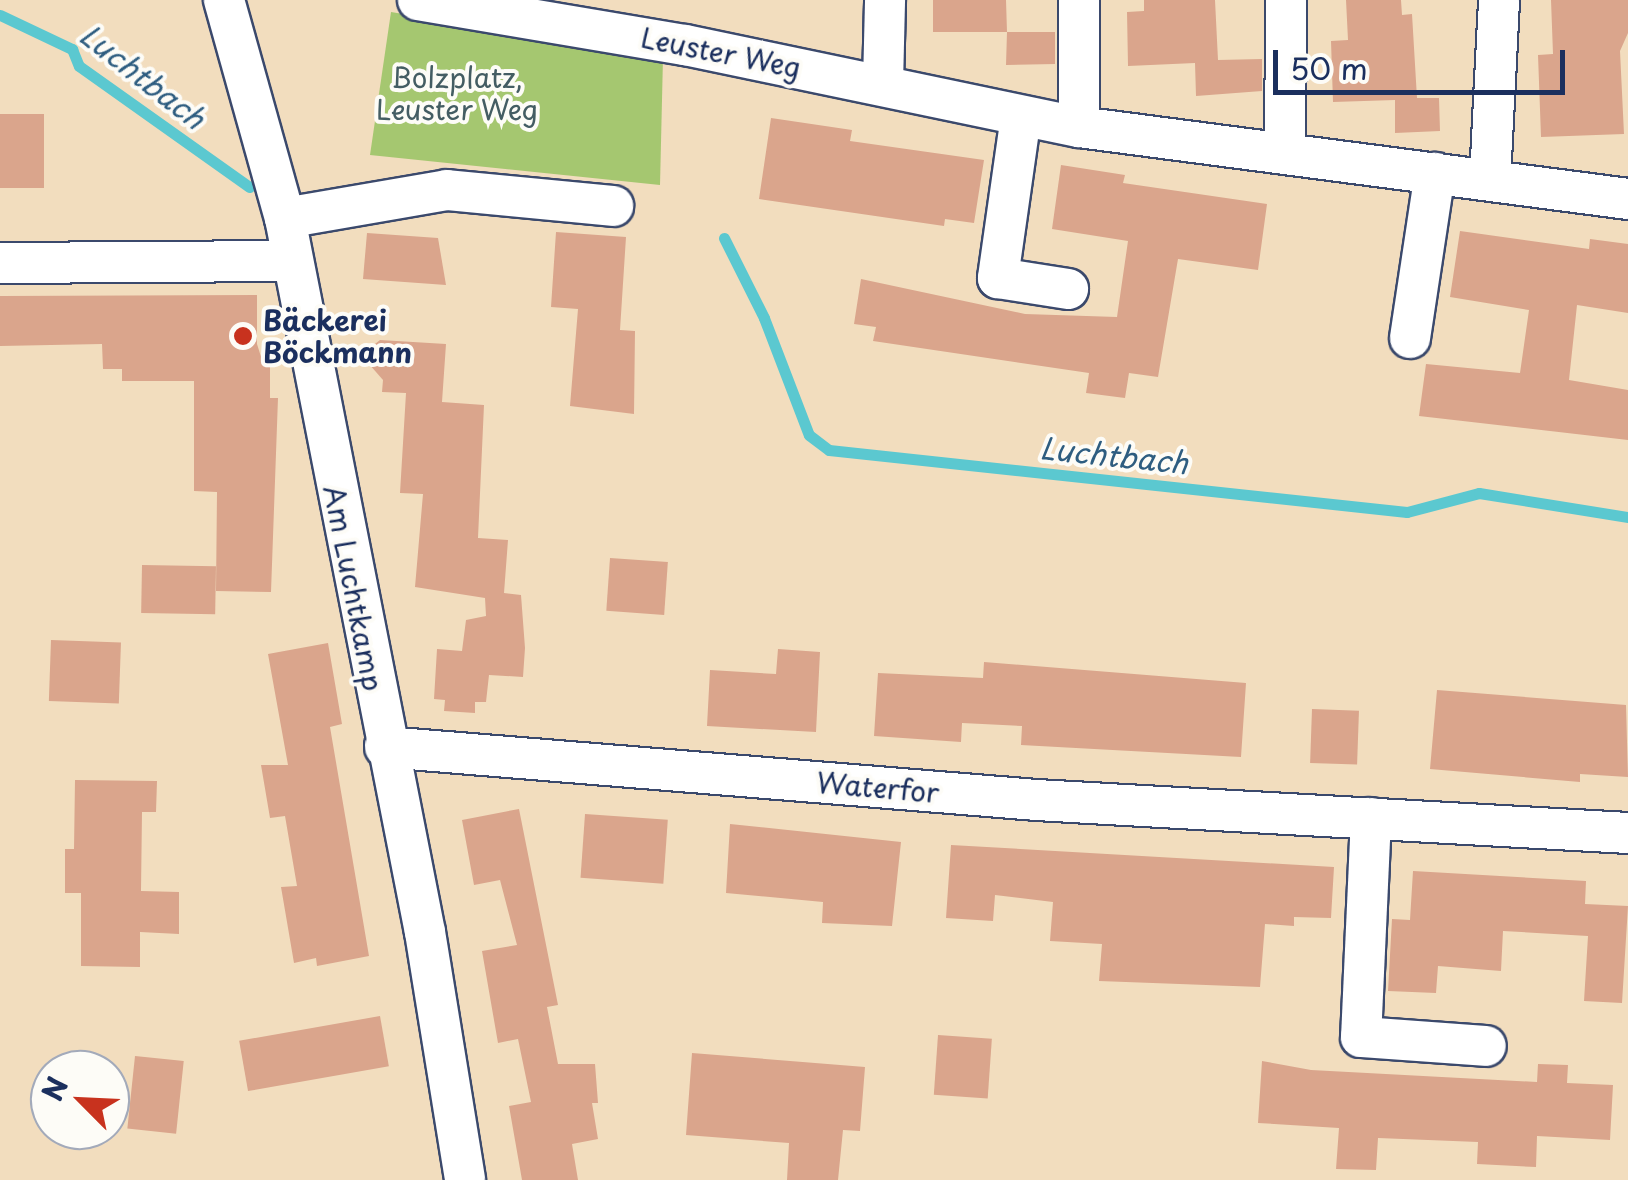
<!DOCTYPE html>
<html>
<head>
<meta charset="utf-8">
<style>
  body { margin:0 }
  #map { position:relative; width:1628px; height:1180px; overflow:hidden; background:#f2ddbe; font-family:"Playpen Sans",sans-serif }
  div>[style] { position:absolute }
  .green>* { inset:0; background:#a5c770 }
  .stream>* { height:11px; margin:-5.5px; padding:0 5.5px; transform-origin:5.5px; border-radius:5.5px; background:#5bc8d0 }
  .building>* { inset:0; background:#daa58c; transform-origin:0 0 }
  .roads { filter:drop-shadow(2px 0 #3b496c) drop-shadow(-2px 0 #3b496c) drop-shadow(0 2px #3b496c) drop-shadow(0 -2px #3b496c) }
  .minor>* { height:40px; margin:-20px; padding:0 20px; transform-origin:20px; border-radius:20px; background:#fff }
  .dots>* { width:28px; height:28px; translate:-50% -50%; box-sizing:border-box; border:5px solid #fdfcf7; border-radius:50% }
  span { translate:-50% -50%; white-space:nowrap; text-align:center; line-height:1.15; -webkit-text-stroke:8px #fdfcf7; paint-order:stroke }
  .street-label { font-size:28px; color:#1b2f5e }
  .park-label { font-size:28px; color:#445d63 }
  .poi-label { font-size:28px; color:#1b2f5e; font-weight:700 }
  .left { translate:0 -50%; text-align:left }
  .water-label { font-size:30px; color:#2e5d80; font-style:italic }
  .north { position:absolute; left:30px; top:1050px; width:100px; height:100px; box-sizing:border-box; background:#fdfcf7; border:2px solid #a3aaba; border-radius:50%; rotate:294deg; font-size:28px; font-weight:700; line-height:40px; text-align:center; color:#1b2f5e }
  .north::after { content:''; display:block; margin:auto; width:35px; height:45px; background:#c8321e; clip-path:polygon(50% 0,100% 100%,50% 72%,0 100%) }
  .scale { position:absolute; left:1273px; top:50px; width:292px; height:45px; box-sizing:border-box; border:5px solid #1b2f5e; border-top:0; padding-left:12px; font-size:30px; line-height:35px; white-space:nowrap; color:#1b2f5e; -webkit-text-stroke:8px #fdfcf7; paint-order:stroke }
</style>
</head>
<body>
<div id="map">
  <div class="green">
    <div style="clip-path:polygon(391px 12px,663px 57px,660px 185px,370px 155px)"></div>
  </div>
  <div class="stream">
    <div style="left:0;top:15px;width:80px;rotate:25.3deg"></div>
    <div style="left:72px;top:49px;width:18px;rotate:68deg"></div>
    <div style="left:79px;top:66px;width:209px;rotate:35.4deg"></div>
    <div style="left:724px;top:238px;width:89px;rotate:63.4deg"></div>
    <div style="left:764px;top:318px;width:125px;rotate:69deg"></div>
    <div style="left:809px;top:435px;width:25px;rotate:37deg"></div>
    <div style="left:829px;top:450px;width:581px;rotate:6.12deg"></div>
    <div style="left:1407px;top:512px;width:74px;rotate:-14.8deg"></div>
    <div style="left:1479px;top:493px;width:151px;rotate:9.2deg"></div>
  </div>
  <div class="building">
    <div style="clip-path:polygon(933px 0,1006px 0,1007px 32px,1055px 32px,1055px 64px,1006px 65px,1007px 32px,933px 32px)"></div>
    <div style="clip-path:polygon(1144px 0,1215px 0,1218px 60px,1262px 59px,1262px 91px,1196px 96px,1195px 63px,1128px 66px,1127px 12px,1144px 11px)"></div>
    <div style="clip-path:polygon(1346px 0,1401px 0,1402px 15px,1412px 14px,1417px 98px,1439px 98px,1440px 131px,1395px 133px,1395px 100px,1333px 102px,1331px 41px,1348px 40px)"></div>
    <div style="clip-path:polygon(1551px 0,1628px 0,1628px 33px,1620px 51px,1624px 134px,1541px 137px,1538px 55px,1553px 54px)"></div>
    <div style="left:44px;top:114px;width:74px;height:44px;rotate:90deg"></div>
    <div style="clip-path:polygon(771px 118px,852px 130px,850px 141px,984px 160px,974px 223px,945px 219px,944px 226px,759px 199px)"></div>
    <div style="clip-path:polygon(1061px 165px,1125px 175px,1123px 183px,1267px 204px,1258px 270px,1178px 259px,1158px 377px,1129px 373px,1125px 398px,1086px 393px,1089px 373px,873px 341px,876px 327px,854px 324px,861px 279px,1025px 314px,1117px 317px,1128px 241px,1052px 229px)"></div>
    <div style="clip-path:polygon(1460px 231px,1589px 249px,1590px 239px,1628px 244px,1628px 313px,1577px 305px,1569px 380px,1628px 390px,1628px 440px,1419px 416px,1426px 364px,1520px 373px,1529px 310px,1450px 297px)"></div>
    <div style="clip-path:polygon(556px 232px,626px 237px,620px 330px,635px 331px,634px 414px,570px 406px,578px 309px,551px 307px)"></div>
    <div style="clip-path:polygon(367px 233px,438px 238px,446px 285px,363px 279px)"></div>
    <div style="clip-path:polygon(257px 295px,257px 344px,262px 360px,270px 360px,270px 398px,278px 398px,271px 592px,216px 591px,217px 492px,194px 491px,194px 381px,122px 381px,122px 369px,103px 369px,102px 344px,0 346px,0 296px)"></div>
    <div style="clip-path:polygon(380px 340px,446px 344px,442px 402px,484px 405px,478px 538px,508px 540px,504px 593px,521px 595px,525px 648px,523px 677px,489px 675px,486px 702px,475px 702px,475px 713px,444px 711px,445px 700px,434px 699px,437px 649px,462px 651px,466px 620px,486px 616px,485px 598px,415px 587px,423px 494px,400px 493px,406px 393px,382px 392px,383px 380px,369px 364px,370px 348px)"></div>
    <div style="left:610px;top:558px;width:58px;height:53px;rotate:4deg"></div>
    <div style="left:142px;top:565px;width:74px;height:48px;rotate:1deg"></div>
    <div style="left:51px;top:640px;width:70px;height:61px;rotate:2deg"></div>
    <div style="clip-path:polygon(328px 643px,342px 724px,330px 727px,369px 956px,317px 966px,316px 958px,294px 963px,281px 887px,297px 886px,285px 816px,270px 818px,261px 765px,288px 765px,268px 654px)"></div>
    <div style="clip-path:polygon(778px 649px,820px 652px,816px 732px,707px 726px,710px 670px,776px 674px)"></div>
    <div style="clip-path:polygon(984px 662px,1246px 683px,1241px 757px,1021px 745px,1022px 726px,962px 723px,961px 742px,874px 736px,878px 673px,983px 678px)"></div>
    <div style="clip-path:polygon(1437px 690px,1626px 705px,1628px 777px,1580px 774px,1580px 782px,1430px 769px)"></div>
    <div style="left:1312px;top:709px;width:47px;height:54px;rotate:2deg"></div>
    <div style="clip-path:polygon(75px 780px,157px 781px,156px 812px,142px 812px,141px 891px,179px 892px,179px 934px,140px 932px,140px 967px,81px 966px,81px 893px,65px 893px,65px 849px,74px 849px)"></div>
    <div style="clip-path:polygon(519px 809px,558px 1005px,547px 1007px,558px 1064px,595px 1064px,598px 1103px,592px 1103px,598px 1139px,572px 1144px,578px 1180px,522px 1180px,509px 1106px,531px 1102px,518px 1039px,498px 1043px,482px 951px,517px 945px,500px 880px,474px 885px,462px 820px)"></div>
    <div style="left:585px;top:814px;width:83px;height:64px;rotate:4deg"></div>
    <div style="clip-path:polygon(730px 824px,901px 842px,892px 926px,822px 923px,823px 902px,726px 893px)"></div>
    <div style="clip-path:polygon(951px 845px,1334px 867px,1331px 918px,1294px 917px,1294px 926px,1265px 924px,1260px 987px,1099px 981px,1102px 944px,1050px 941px,1053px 902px,995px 895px,993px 921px,946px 918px)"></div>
    <div style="clip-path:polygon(1413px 871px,1586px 881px,1585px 904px,1628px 906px,1622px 1003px,1584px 1001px,1588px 936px,1503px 931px,1501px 971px,1438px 966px,1436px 993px,1388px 991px,1392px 919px,1410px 920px)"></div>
    <div style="left:380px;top:1016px;width:51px;height:143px;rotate:80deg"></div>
    <div style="left:938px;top:1035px;width:54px;height:60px;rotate:4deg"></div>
    <div style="clip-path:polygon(692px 1053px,865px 1067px,860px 1131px,843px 1130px,838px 1180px,787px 1180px,789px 1143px,686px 1135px)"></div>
    <div style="left:135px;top:1056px;width:49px;height:73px;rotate:6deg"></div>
    <div style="clip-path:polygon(1262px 1061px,1311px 1070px,1537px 1082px,1538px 1064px,1568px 1065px,1567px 1083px,1613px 1085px,1610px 1140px,1537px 1136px,1536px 1167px,1477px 1164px,1478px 1142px,1378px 1138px,1376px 1170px,1336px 1169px,1339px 1128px,1258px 1123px)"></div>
  </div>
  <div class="roads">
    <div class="minor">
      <div style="left:224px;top:0;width:226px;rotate:74.4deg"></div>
      <div style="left:285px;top:218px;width:728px;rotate:78.91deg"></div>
      <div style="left:425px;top:932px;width:251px;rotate:80.8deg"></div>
      <div style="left:418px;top:0;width:271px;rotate:9.6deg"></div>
      <div style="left:685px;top:45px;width:402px;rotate:11.8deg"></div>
      <div style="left:1079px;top:127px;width:554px;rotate:7.47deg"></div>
      <div style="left:1079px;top:0;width:127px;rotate:90deg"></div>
      <div style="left:883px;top:84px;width:84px;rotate:-88.6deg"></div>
      <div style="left:1021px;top:116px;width:164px;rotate:98.1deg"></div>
      <div style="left:998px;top:278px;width:71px;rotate:8.9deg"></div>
      <div style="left:1285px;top:154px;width:154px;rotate:-89.6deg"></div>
      <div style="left:1490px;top:179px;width:179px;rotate:-87.1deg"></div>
      <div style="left:285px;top:218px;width:164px;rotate:-9.8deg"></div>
      <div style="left:447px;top:190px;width:167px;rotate:5.5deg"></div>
      <div style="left:0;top:263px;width:291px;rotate:-0.4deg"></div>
      <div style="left:1410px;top:338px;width:167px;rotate:-81.4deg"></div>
      <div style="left:385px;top:747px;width:653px;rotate:4.65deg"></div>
      <div style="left:1036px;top:800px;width:593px;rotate:3.19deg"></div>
      <div style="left:1371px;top:818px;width:219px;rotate:92.6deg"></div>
      <div style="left:1361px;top:1037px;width:125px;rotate:4.1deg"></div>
    </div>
  </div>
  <div class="dots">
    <div style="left:243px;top:336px;background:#c8321e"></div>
  </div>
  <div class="street-label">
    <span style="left:721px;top:52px;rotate:11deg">Leuster Weg</span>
    <span style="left:354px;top:588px;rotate:79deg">Am Luchtkamp</span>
    <span style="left:878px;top:787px;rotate:5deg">Waterfor</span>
  </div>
  <div class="park-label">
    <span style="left:457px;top:93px">Bolzplatz,<br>Leuster Weg</span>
  </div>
  <div class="poi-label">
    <span class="left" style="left:263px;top:336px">Bäckerei<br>Böckmann</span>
  </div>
  <div class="water-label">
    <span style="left:143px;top:76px;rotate:38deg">Luchtbach</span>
    <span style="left:1114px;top:455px;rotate:6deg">Luchtbach</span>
  </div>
  <div class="north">N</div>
  <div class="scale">50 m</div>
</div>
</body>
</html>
